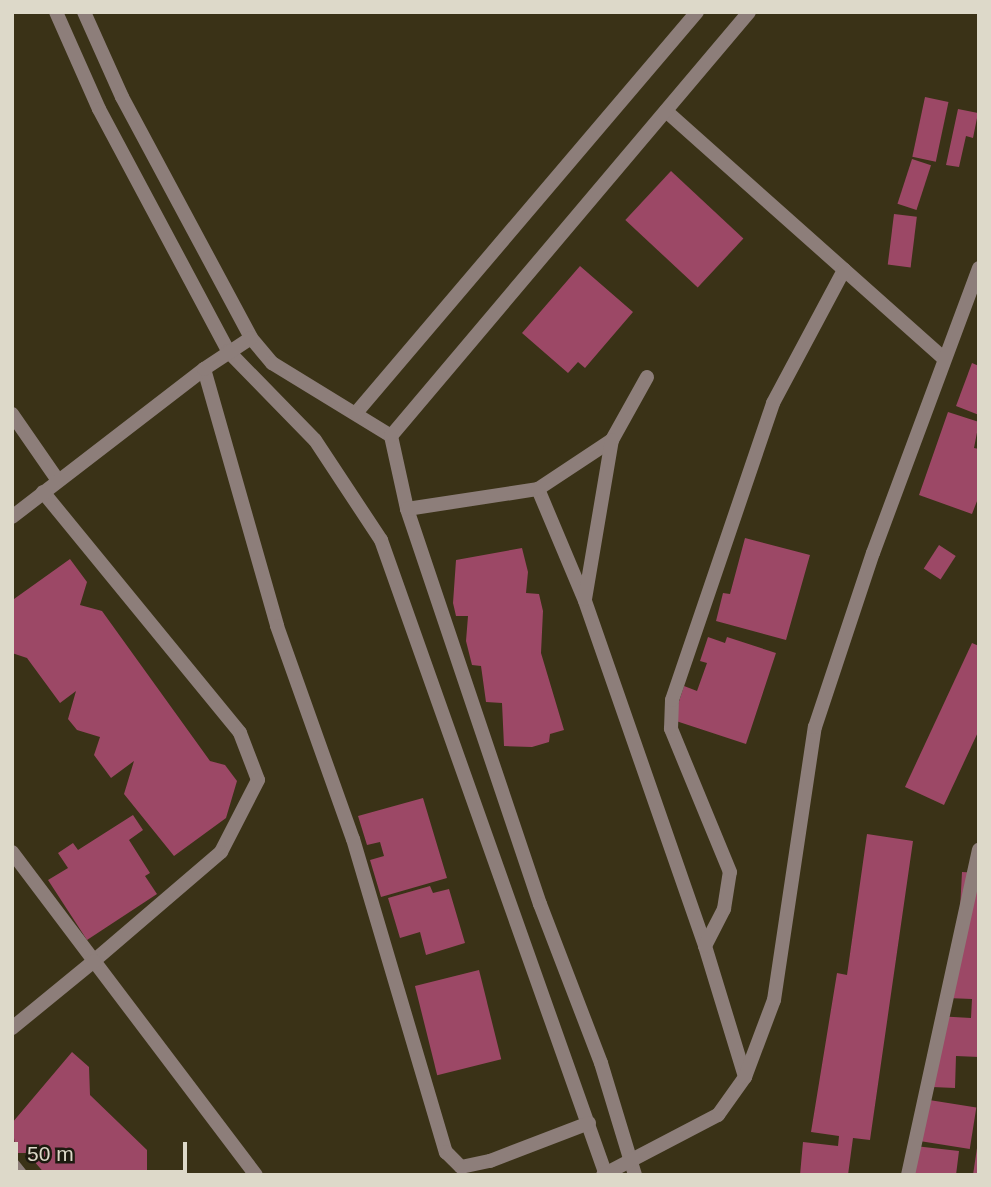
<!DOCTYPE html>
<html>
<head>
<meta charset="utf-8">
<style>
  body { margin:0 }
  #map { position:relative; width:991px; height:1187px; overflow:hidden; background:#3a3217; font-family:Helvetica,sans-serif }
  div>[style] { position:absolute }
  .building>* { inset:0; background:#9c4866; transform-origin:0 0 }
  .street>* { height:14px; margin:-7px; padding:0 7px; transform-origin:7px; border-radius:7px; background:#8d7e7a }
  span { translate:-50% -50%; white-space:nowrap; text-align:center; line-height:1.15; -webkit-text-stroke:7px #1d1a0f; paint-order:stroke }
  .frame { position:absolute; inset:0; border:14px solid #ddd9c9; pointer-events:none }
  .scale { position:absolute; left:14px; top:1142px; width:173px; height:32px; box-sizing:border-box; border:4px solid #ddd9c9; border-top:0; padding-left:9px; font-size:21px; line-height:24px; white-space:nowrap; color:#ddd9c9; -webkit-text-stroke:5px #1d1a0f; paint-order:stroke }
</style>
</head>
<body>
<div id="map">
  <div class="building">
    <div style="left:925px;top:97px;width:24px;height:61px;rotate:12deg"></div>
    <div style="clip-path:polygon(958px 109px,978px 113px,973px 138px,966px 136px,959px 167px,946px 165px)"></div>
    <div style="left:912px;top:159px;width:20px;height:47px;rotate:18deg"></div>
    <div style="left:671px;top:171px;width:99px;height:67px;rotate:43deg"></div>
    <div style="left:894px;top:214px;width:23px;height:51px;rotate:7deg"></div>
    <div style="clip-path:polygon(580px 266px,633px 312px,585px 368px,578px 362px,568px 373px,522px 333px)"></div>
    <div style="clip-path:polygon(972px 363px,979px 366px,979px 415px,956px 406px)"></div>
    <div style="clip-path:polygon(948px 412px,979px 422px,974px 448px,979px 449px,979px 496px,972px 514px,919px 495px)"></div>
    <div style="clip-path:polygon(745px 538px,810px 555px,786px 640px,716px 621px,723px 593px,730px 594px)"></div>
    <div style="left:939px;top:545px;width:20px;height:28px;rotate:33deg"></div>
    <div style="clip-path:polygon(522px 548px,528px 572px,526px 593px,539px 594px,543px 611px,541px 653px,564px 730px,550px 734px,549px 742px,532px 747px,504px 746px,502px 703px,486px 702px,481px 666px,472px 665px,466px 641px,468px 616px,456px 616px,453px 603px,456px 560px)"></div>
    <div style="clip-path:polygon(70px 559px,87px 582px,80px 605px,102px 611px,210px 761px,225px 765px,237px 781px,226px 818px,174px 856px,124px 794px,134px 761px,111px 778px,94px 755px,100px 737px,77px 730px,68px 719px,76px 691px,60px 703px,27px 658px,12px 653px,14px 599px)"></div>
    <div style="clip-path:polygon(708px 637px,725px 643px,727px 637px,776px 653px,746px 744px,673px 720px,684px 686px,697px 691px,707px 663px,700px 661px)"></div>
    <div style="clip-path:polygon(972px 643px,979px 646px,979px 730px,944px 805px,905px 787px)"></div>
    <div style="clip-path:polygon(423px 798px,447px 878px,381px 897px,370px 860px,384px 856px,380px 842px,367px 845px,358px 816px)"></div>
    <div style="clip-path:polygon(133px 815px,143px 830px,129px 840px,150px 873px,145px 876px,157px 894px,87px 940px,48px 880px,68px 868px,58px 853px,73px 843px,78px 850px)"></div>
    <div style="clip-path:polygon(867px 834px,913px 841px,870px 1140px,853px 1138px,848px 1175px,800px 1175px,803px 1142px,838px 1146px,839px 1136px,811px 1132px,837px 973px,847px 975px)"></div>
    <div style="clip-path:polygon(962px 872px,979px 873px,979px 1057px,956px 1056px,955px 1088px,932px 1087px,936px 1016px,971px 1018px,972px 999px,947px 998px,957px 967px)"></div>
    <div style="clip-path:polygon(430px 886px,433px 893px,449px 889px,465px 943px,426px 955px,420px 932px,400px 938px,388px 898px)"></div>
    <div style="left:479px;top:970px;width:92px;height:66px;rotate:76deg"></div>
    <div style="clip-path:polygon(72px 1052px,89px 1067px,90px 1095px,147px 1150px,147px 1175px,46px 1175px,27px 1153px,16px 1153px,12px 1123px)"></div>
    <div style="left:923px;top:1099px;width:54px;height:42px;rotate:9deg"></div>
    <div style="clip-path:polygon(915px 1146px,959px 1151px,956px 1175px,911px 1175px)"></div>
    <div style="clip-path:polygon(977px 1148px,979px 1175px,973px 1175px)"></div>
  </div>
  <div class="street">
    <div style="left:56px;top:12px;width:106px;rotate:66.1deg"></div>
    <div style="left:99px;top:109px;width:274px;rotate:61.9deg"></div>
    <div style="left:228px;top:351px;width:124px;rotate:45.7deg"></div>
    <div style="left:315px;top:440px;width:120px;rotate:56.6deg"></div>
    <div style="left:381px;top:540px;width:674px;rotate:70.49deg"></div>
    <div style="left:84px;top:12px;width:93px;rotate:65.9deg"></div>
    <div style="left:122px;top:97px;width:273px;rotate:61.8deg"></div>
    <div style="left:251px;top:338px;width:33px;rotate:50deg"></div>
    <div style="left:272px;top:363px;width:140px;rotate:31.5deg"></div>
    <div style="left:391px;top:436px;width:75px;rotate:77.6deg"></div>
    <div style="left:407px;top:509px;width:417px;rotate:71.4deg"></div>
    <div style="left:540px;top:904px;width:170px;rotate:69deg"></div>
    <div style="left:601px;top:1063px;width:117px;rotate:73.1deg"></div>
    <div style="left:666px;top:111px;width:371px;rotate:41.7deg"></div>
    <div style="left:204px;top:369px;width:267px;rotate:74.1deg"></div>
    <div style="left:277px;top:626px;width:226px;rotate:70.4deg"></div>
    <div style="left:353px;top:839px;width:327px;rotate:73.5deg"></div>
    <div style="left:446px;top:1152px;width:21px;rotate:45deg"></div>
    <div style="left:461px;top:1167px;width:30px;rotate:-12deg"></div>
    <div style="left:490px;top:1161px;width:106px;rotate:-21deg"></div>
    <div style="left:356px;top:413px;width:526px;rotate:-49.62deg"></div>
    <div style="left:12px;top:414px;width:79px;rotate:55.3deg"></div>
    <div style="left:391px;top:436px;width:555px;rotate:-49.82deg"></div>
    <div style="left:538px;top:489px;width:121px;rotate:67.2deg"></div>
    <div style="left:585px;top:601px;width:365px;rotate:70.8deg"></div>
    <div style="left:705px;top:946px;width:137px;rotate:73deg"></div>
    <div style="left:43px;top:492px;width:311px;rotate:50.7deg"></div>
    <div style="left:240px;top:733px;width:50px;rotate:69deg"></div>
    <div style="left:258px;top:780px;width:81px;rotate:117.2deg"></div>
    <div style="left:221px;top:852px;width:167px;rotate:139.4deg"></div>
    <div style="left:94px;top:961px;width:268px;rotate:52.9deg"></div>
    <div style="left:407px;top:509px;width:133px;rotate:-8.7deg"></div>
    <div style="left:538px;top:489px;width:89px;rotate:-33.5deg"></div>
    <div style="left:612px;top:440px;width:72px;rotate:-60.9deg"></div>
    <div style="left:12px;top:517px;width:242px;rotate:-37.6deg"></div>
    <div style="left:204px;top:369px;width:56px;rotate:-33.4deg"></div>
    <div style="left:585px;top:599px;width:161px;rotate:-80.4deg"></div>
    <div style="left:12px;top:852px;width:136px;rotate:53deg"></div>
    <div style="left:94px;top:961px;width:106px;rotate:140.7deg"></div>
    <div style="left:705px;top:946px;width:42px;rotate:-62.8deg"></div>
    <div style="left:724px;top:909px;width:37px;rotate:-81deg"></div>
    <div style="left:730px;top:872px;width:155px;rotate:-112.4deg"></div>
    <div style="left:671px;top:729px;width:29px;rotate:-88deg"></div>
    <div style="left:672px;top:700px;width:314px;rotate:-71.2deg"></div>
    <div style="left:773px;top:403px;width:151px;rotate:-61.9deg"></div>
    <div style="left:12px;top:1164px;width:14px;rotate:51deg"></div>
    <div style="left:603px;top:1175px;width:130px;rotate:-27.6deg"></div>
    <div style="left:718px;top:1115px;width:47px;rotate:-54.6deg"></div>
    <div style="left:745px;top:1077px;width:82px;rotate:-69.4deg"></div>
    <div style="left:774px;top:1000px;width:276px;rotate:-81.5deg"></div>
    <div style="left:815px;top:727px;width:183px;rotate:-71.6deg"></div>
    <div style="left:873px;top:553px;width:304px;rotate:-69.6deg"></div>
    <div style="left:908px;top:1175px;width:333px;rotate:-77.7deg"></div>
  </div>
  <div class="frame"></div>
  <div class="scale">50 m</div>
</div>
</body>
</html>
